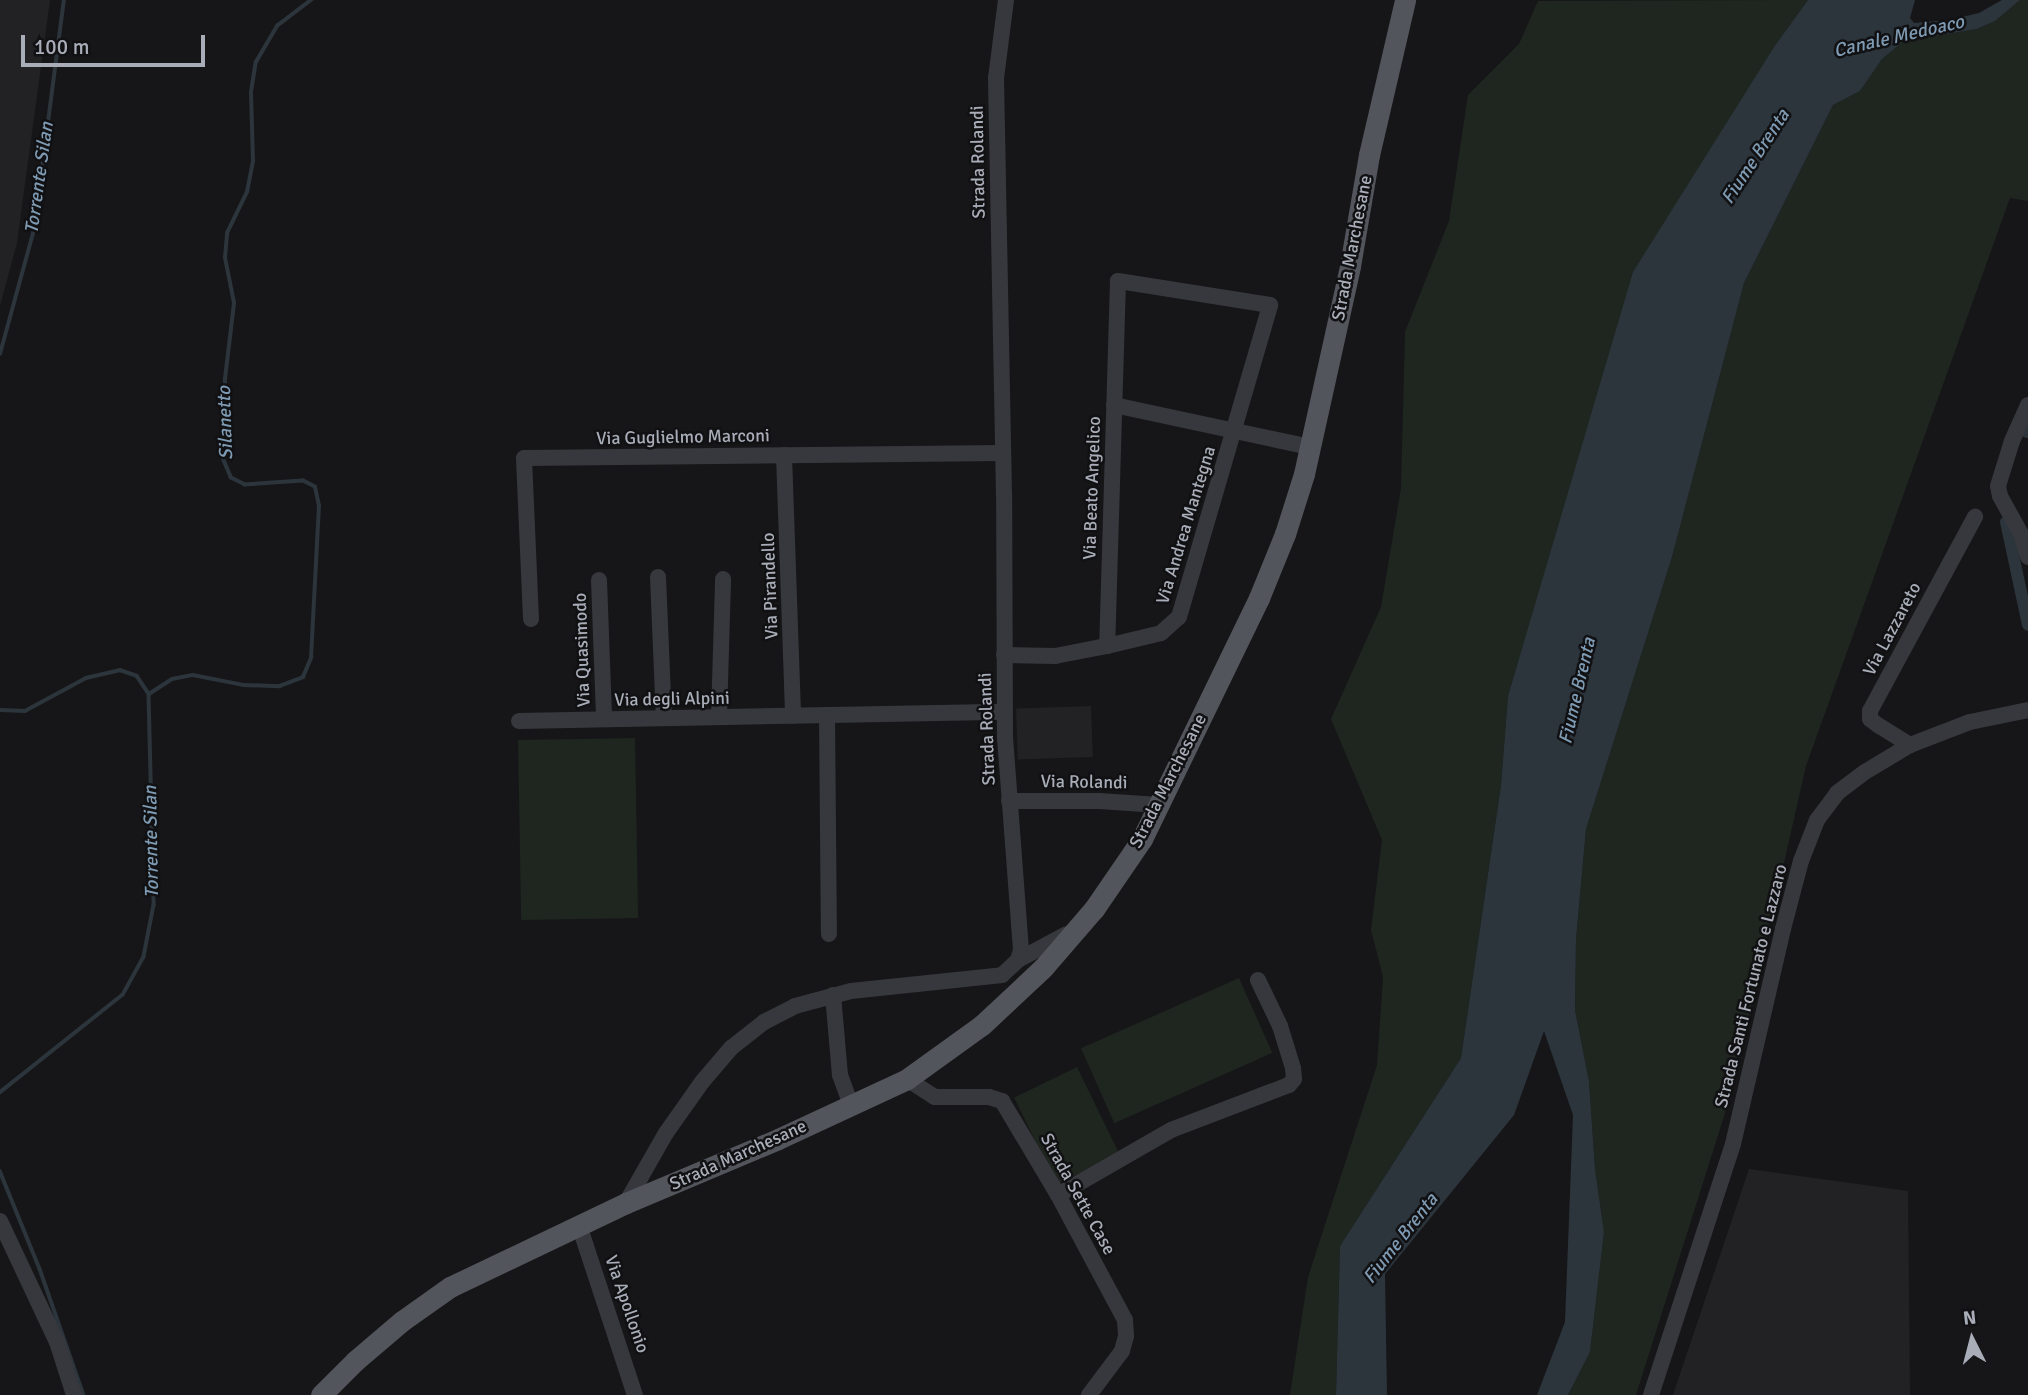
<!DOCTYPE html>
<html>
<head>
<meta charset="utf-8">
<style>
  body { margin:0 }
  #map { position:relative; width:2028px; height:1395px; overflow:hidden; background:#161618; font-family:Signika,sans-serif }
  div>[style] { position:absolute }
  .built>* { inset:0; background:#222225; transform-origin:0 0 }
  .green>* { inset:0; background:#1e261f; transform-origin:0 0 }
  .water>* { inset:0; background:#2c353c }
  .stream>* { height:3.5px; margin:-1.75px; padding:0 1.75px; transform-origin:1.75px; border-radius:1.75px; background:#2c353c }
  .canal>* { height:12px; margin:-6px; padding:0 6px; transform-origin:6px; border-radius:6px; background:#2c353c }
  .minor>* { height:16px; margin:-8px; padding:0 8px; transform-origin:8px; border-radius:8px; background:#37383d }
  .major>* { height:21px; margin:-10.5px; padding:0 10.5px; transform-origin:10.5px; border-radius:10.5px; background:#53555c }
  span { translate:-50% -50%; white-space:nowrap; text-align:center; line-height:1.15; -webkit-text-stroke:5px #111113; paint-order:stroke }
  .street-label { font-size:18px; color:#a8adb8 }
  .water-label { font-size:19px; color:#7f9bb3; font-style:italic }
  .north { position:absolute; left:1937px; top:1304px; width:70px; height:70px; -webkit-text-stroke:5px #111113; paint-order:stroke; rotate:354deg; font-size:19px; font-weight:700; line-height:28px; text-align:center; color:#a8adb8 }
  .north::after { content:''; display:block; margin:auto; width:24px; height:32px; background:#a8adb8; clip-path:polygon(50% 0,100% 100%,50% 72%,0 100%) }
  .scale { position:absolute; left:21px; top:35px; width:184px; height:32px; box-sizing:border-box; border:4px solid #a8adb8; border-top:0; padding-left:9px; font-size:21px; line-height:24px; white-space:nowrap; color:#a8adb8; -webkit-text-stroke:5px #111113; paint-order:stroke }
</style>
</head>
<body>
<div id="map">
  <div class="built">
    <div style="clip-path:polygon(0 0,50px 0,17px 243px,0 306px)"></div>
    <div style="left:1091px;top:706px;width:51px;height:75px;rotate:88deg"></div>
    <div style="clip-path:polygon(1749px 1169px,1908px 1191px,1910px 1395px,1673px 1395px)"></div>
  </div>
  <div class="green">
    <div style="clip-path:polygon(1808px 0,1776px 44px,1566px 505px,1508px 696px,1501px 785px,1461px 1058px,1340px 1246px,1336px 1395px,1290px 1395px,1308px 1277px,1377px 1065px,1383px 977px,1371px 930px,1382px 840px,1331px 719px,1381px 607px,1401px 488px,1405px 332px,1449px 221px,1468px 95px,1519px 44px,1538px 1px)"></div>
    <div style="clip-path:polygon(2020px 0,2028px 0,2028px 201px,2010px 198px,1806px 766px,1732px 1091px,1636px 1395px,1568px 1395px,1590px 1352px,1604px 1232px,1595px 1169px,1589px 1081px,1575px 1010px,1576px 939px,1586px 829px,1672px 557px,1744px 283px,1833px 105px,1860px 91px,1882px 59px,1904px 41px,1977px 29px,1995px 21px)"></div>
    <div style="left:635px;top:738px;width:180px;height:117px;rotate:89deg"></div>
    <div style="left:1239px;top:978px;width:82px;height:173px;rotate:66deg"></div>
    <div style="left:1077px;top:1067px;width:97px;height:70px;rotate:64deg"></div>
  </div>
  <div class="water">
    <div style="clip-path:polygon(1808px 0,1915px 0,1910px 18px,1914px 23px,1949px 20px,1979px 13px,2002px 0,2020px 0,1995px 21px,1977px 29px,1904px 41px,1882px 59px,1860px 91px,1833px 105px,1744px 283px,1672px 557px,1586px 829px,1576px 939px,1575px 1010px,1589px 1081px,1595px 1169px,1604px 1232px,1590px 1352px,1568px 1395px,1537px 1395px,1565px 1322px,1573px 1115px,1544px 1031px,1514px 1115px,1385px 1274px,1387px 1395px,1336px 1395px,1340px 1246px,1461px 1058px,1501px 785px,1508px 696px,1633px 272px,1776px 44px)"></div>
  </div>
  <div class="stream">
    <div style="left:0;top:354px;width:129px;rotate:-74.7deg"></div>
    <div style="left:34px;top:230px;width:232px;rotate:-82.6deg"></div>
    <div style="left:149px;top:694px;width:27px;rotate:-33deg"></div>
    <div style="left:172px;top:679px;width:21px;rotate:-11deg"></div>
    <div style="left:193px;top:675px;width:52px;rotate:11.1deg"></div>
    <div style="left:244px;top:685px;width:36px;rotate:2deg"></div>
    <div style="left:280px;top:686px;width:25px;rotate:-21deg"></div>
    <div style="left:303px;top:677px;width:21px;rotate:-67deg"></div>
    <div style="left:311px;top:658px;width:152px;rotate:-87deg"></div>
    <div style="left:319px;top:506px;width:19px;rotate:-102deg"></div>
    <div style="left:315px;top:487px;width:13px;rotate:-153deg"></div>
    <div style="left:303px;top:481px;width:58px;rotate:176.1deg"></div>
    <div style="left:245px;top:485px;width:16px;rotate:-153deg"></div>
    <div style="left:231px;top:478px;width:21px;rotate:-113deg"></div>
    <div style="left:223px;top:459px;width:80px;rotate:-88.6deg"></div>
    <div style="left:225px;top:379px;width:77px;rotate:-83.2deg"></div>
    <div style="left:234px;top:303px;width:46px;rotate:-101.3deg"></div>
    <div style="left:225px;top:258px;width:25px;rotate:-85deg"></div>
    <div style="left:227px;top:233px;width:46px;rotate:-64deg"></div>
    <div style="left:247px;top:192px;width:32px;rotate:-79deg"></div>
    <div style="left:253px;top:161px;width:69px;rotate:-91.7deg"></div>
    <div style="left:251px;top:92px;width:30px;rotate:-81deg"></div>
    <div style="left:256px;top:62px;width:42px;rotate:-59.7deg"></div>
    <div style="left:277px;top:26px;width:43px;rotate:-37.4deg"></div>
    <div style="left:0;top:710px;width:25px;rotate:2deg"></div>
    <div style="left:25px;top:711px;width:69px;rotate:-28.4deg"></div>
    <div style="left:86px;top:678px;width:35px;rotate:-13deg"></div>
    <div style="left:120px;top:670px;width:18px;rotate:19deg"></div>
    <div style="left:137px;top:676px;width:22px;rotate:56deg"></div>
    <div style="left:149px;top:694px;width:211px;rotate:88.6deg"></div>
    <div style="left:154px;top:905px;width:53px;rotate:100.9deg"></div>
    <div style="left:144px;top:957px;width:43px;rotate:118.9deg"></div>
    <div style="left:123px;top:995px;width:157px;rotate:141.5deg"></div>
    <div style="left:0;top:1171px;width:106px;rotate:67.8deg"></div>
    <div style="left:40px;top:1269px;width:133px;rotate:70.8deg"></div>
  </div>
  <div class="canal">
    <div style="left:2027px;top:432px;width:2px;rotate:-63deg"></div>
    <div style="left:2006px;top:522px;width:105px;rotate:77.9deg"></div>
  </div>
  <div class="minor">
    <div style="left:1114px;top:405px;width:200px;rotate:12.1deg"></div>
    <div style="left:2028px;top:405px;width:39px;rotate:114deg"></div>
    <div style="left:2012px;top:441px;width:47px;rotate:107.3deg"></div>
    <div style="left:1998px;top:486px;width:10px;rotate:79deg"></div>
    <div style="left:2000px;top:496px;width:43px;rotate:61.1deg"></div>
    <div style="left:2021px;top:534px;width:24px;rotate:73deg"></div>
    <div style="left:784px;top:455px;width:261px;rotate:88deg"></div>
    <div style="left:658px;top:577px;width:141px;rotate:87.6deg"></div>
    <div style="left:599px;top:580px;width:139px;rotate:87.9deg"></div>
    <div style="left:531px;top:619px;width:161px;rotate:-92.5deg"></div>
    <div style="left:524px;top:458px;width:479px;rotate:-0.6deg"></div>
    <div style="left:1004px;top:655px;width:51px;rotate:1.1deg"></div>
    <div style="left:1055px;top:656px;width:53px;rotate:-10.9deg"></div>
    <div style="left:1107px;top:646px;width:56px;rotate:-13.5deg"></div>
    <div style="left:1161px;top:633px;width:24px;rotate:-42deg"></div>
    <div style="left:1179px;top:617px;width:325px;rotate:-73.7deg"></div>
    <div style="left:1270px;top:305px;width:154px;rotate:-171deg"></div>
    <div style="left:1118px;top:281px;width:365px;rotate:91.7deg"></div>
    <div style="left:827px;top:715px;width:219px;rotate:89.5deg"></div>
    <div style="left:719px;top:717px;width:138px;rotate:-88.3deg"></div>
    <div style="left:519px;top:721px;width:486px;rotate:-1.1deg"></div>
    <div style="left:1910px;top:745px;width:36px;rotate:-148deg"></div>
    <div style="left:1879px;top:726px;width:11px;rotate:-142deg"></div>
    <div style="left:1870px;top:719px;width:8px;rotate:-90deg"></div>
    <div style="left:1870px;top:711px;width:221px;rotate:-61.6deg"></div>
    <div style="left:1009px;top:801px;width:90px"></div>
    <div style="left:1099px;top:801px;width:60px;rotate:3.8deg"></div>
    <div style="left:1018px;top:960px;width:55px;rotate:-28deg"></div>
    <div style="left:833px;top:995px;width:80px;rotate:85deg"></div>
    <div style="left:840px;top:1075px;width:32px;rotate:70deg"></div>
    <div style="left:907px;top:1079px;width:33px;rotate:33deg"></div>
    <div style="left:935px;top:1097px;width:54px"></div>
    <div style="left:989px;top:1097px;width:14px;rotate:17deg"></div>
    <div style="left:1002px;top:1101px;width:109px;rotate:59.2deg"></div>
    <div style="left:1058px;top:1195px;width:142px;rotate:61.8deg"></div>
    <div style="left:1125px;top:1320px;width:16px;rotate:86deg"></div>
    <div style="left:1126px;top:1336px;width:16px;rotate:105deg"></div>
    <div style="left:1122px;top:1351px;width:55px;rotate:126.9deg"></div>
    <div style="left:1058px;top:1195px;width:130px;rotate:-29.9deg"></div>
    <div style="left:1171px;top:1130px;width:126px;rotate:-20.9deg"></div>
    <div style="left:1289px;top:1085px;width:8px;rotate:-50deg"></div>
    <div style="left:1294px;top:1079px;width:11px;rotate:-95deg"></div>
    <div style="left:1293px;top:1068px;width:44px;rotate:-107.2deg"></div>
    <div style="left:1280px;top:1026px;width:51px;rotate:-115.6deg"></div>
    <div style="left:626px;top:1203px;width:81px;rotate:-60.3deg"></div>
    <div style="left:666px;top:1133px;width:62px;rotate:-54.8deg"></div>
    <div style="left:702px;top:1082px;width:45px;rotate:-49.5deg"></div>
    <div style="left:731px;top:1048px;width:42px;rotate:-38.2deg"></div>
    <div style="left:764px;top:1022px;width:35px;rotate:-27deg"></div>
    <div style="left:795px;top:1006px;width:58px;rotate:-15deg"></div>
    <div style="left:851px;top:991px;width:152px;rotate:-6deg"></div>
    <div style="left:1002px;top:975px;width:22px;rotate:-43deg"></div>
    <div style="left:1018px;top:960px;width:10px;rotate:-73deg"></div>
    <div style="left:1021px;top:950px;width:212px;rotate:-94.3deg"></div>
    <div style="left:1005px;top:739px;width:244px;rotate:-90.2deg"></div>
    <div style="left:1004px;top:495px;width:417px;rotate:-91.1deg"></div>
    <div style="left:996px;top:78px;width:79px;rotate:-82.7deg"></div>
    <div style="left:0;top:1221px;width:134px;rotate:64.8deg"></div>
    <div style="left:57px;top:1342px;width:56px;rotate:72.2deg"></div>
    <div style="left:579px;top:1225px;width:179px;rotate:71.8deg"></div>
    <div style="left:1651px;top:1395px;width:264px;rotate:-71.9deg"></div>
    <div style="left:1733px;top:1144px;width:221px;rotate:-76.9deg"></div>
    <div style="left:1783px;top:929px;width:70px;rotate:-75.2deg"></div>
    <div style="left:1801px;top:861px;width:44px;rotate:-68.7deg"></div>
    <div style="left:1817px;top:820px;width:34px;rotate:-53deg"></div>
    <div style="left:1837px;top:793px;width:35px;rotate:-37deg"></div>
    <div style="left:1865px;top:772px;width:52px;rotate:-31deg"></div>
    <div style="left:1910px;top:745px;width:64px;rotate:-21deg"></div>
    <div style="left:1970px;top:722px;width:59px;rotate:-11.7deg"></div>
  </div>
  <div class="major">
    <div style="left:321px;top:1395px;width:48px;rotate:-45deg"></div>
    <div style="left:355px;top:1361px;width:62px;rotate:-40.4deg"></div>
    <div style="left:402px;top:1321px;width:59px;rotate:-35.3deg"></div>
    <div style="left:450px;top:1287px;width:195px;rotate:-25.5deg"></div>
    <div style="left:626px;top:1203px;width:165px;rotate:-22.8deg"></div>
    <div style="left:778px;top:1139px;width:142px;rotate:-24.9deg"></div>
    <div style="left:907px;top:1079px;width:92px;rotate:-35.8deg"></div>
    <div style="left:982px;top:1025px;width:83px;rotate:-43.1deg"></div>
    <div style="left:1043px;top:968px;width:78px;rotate:-49.2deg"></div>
    <div style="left:1094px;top:909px;width:85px;rotate:-55.6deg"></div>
    <div style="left:1142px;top:839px;width:268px;rotate:-64.1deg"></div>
    <div style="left:1259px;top:598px;width:69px;rotate:-67.9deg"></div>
    <div style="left:1285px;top:534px;width:63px;rotate:-72.4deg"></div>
    <div style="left:1304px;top:474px;width:213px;rotate:-77.5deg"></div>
    <div style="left:1350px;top:266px;width:113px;rotate:-80.3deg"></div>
    <div style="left:1369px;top:155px;width:159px;rotate:-76.9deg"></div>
  </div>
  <div class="street-label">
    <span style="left:978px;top:162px;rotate:-91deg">Strada Rolandi</span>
    <span style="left:1352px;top:248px;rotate:-79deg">Strada Marchesane</span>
    <span style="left:683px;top:437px;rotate:-1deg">Via Guglielmo Marconi</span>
    <span style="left:1092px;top:488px;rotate:-88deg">Via Beato Angelico</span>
    <span style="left:1186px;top:525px;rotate:-73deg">Via Andrea Mantegna</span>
    <span style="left:770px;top:586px;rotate:-92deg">Via Pirandello</span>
    <span style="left:1892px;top:629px;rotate:-62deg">Via Lazzareto</span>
    <span style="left:582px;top:650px;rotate:-92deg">Via Quasimodo</span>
    <span style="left:672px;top:699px;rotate:-1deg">Via degli Alpini</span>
    <span style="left:987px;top:729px;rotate:-92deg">Strada Rolandi</span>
    <span style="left:1168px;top:781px;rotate:-63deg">Strada Marchesane</span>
    <span style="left:1084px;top:782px;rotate:1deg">Via Rolandi</span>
    <span style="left:1751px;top:986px;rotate:-76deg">Strada Santi Fortunato e Lazzaro</span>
    <span style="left:738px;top:1155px;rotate:-24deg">Strada Marchesane</span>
    <span style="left:1078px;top:1194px;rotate:61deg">Strada Sette Case</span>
    <span style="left:627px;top:1304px;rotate:71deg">Via Apollonio</span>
  </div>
  <div class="water-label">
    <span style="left:1899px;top:37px;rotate:-13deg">Canale Medoaco</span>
    <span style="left:1756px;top:157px;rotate:-57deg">Fiume Brenta</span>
    <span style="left:40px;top:178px;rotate:-82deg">Torrente Silan</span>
    <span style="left:226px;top:423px;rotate:-92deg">Silanetto</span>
    <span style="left:1578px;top:691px;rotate:-77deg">Fiume Brenta</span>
    <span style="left:152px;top:842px;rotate:-91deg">Torrente Silan</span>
    <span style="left:1401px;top:1239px;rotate:-52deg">Fiume Brenta</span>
  </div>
  <div class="north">N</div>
  <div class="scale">100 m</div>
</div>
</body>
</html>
